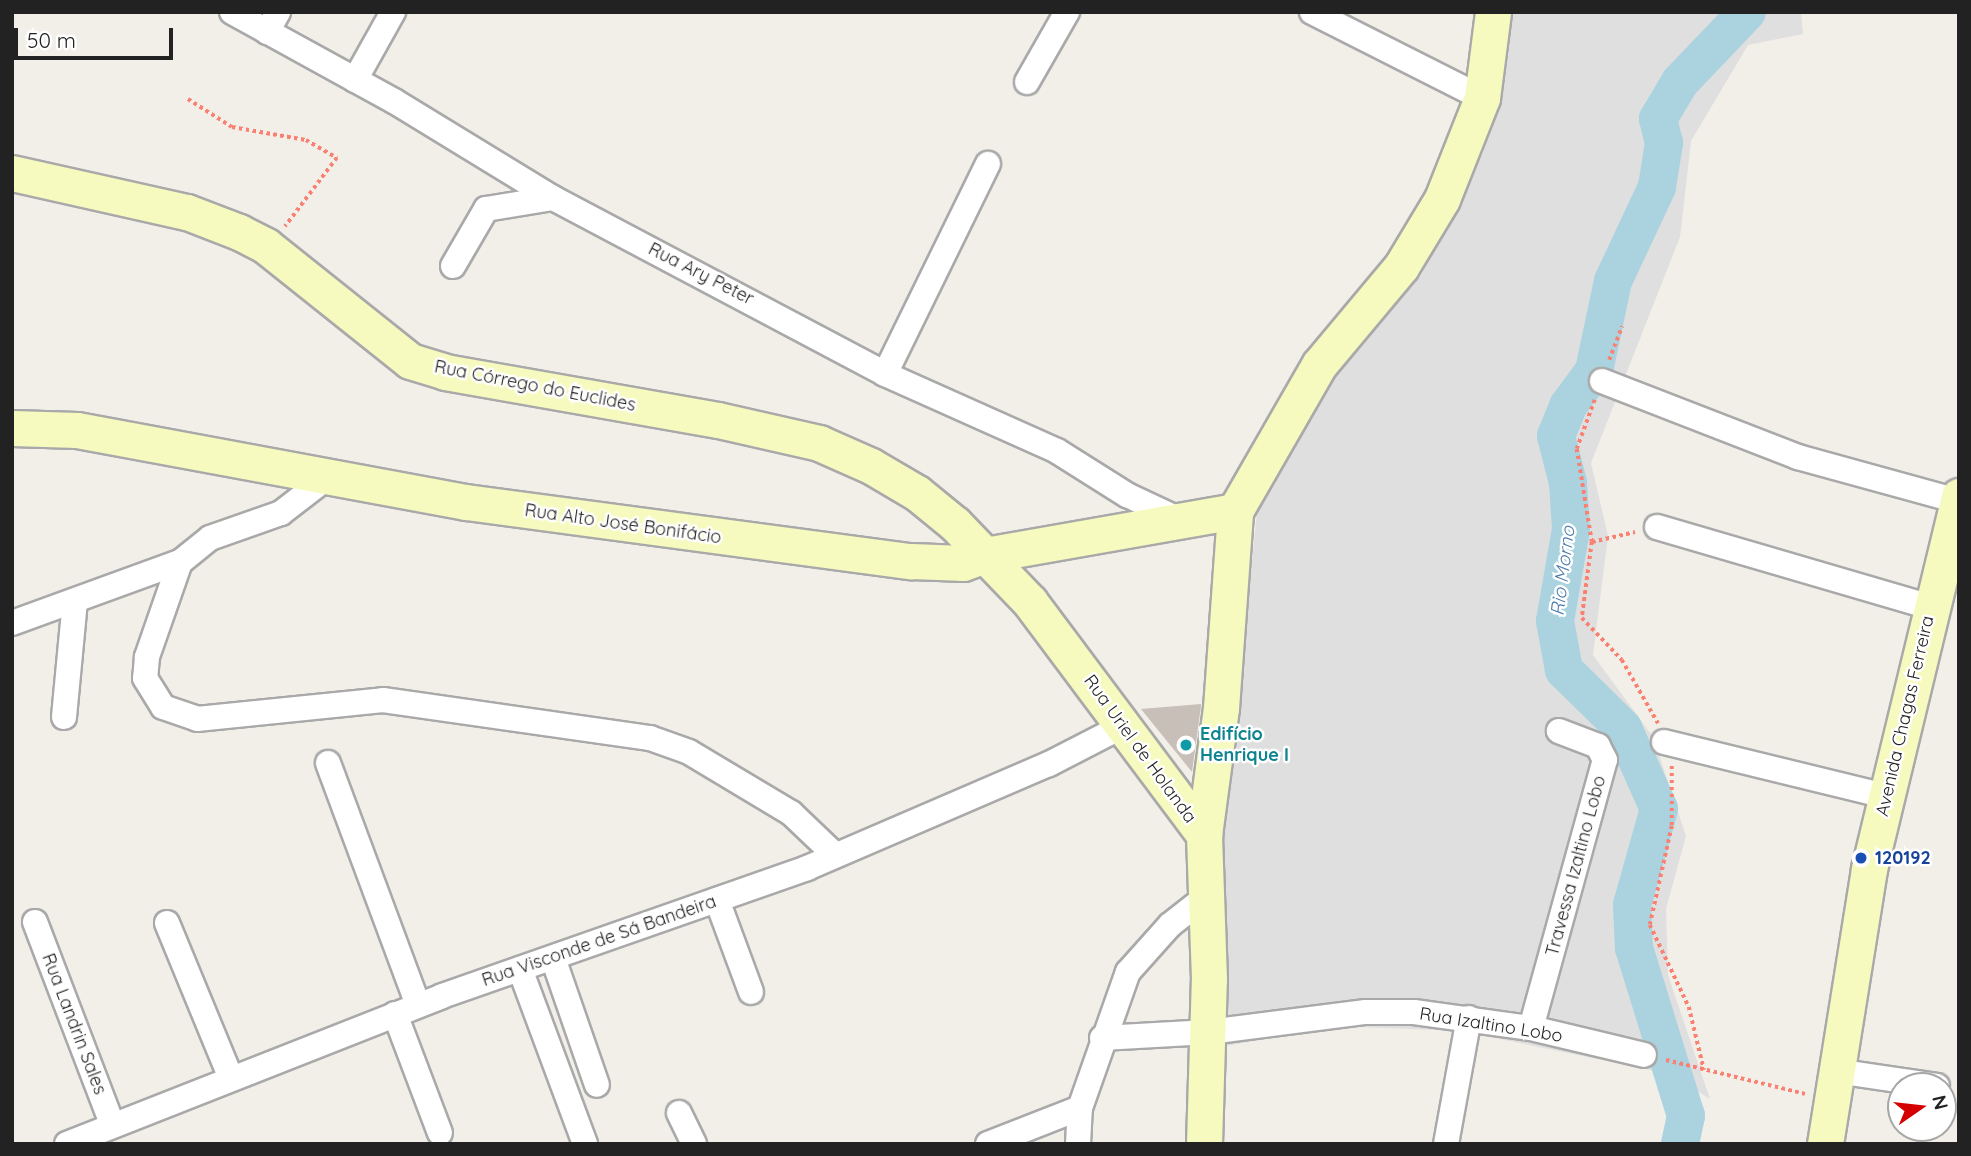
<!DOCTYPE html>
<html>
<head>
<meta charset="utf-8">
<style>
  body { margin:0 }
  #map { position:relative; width:1971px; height:1156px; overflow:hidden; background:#f2efe9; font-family:Quicksand,sans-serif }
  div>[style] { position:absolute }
  .residential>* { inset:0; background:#e0dfdf }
  .river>* { height:38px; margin:-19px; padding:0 19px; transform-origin:19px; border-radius:19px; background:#aad3df }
  .building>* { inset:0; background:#c7bfb8 }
  .path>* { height:3.5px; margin-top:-1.75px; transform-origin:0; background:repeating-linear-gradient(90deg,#fa8072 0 3.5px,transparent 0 7px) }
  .roads { filter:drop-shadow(2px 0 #a9a9a9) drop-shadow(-2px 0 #a9a9a9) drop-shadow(0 2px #a9a9a9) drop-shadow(0 -2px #a9a9a9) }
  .street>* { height:24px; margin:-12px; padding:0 12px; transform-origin:12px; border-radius:12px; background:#fff }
  .secondary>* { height:35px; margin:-17.5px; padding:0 17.5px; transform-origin:17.5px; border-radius:17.5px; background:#f7fabf }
  .dots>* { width:19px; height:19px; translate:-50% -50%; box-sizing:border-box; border:4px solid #fff; border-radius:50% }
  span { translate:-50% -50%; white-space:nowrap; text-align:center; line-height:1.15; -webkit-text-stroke:5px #fff; paint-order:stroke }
  .street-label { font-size:18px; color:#222 }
  .culture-label { font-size:18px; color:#0d838f; font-weight:700 }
  .left { translate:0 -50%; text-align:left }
  .transit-label { font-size:18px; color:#164399; font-weight:700 }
  .water-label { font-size:19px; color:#4a7aab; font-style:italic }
  .frame { position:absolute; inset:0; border:14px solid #222; pointer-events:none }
  .north { position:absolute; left:1887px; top:1072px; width:70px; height:70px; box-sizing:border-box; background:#fff; border:2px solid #a7a7a7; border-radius:50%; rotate:76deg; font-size:19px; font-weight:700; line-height:28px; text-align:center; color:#222 }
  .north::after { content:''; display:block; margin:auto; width:24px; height:32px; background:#d40000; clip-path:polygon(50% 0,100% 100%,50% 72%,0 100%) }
  .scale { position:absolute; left:14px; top:28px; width:159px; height:32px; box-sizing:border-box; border:4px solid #222; border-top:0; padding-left:9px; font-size:21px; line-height:24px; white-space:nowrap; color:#222; -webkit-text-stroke:5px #fff; paint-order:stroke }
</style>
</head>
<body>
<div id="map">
  <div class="residential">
    <div style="clip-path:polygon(1507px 12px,1801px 12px,1803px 34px,1748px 45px,1691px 141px,1680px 237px,1591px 463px,1608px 536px,1593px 655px,1653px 737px,1686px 836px,1666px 909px,1668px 975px,1710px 1099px,1670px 1074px,1461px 1031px,1335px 1026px,1220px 1047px,1217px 902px,1257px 512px,1339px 369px,1422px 274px,1483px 153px,1509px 31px)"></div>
  </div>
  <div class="river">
    <div style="left:1680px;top:1144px;width:29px;rotate:-78deg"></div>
    <div style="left:1686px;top:1116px;width:176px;rotate:-107.2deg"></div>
    <div style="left:1634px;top:948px;width:43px;rotate:-92.7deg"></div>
    <div style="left:1632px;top:905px;width:100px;rotate:-74.3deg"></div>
    <div style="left:1659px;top:809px;width:89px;rotate:-114deg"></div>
    <div style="left:1623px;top:728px;width:83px;rotate:-135.5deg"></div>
    <div style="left:1564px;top:670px;width:50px;rotate:-100.4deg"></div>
    <div style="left:1555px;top:621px;width:93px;rotate:-80.1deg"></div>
    <div style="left:1571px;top:529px;width:46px;rotate:-93.7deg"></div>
    <div style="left:1568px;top:483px;width:49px;rotate:-104.3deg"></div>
    <div style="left:1556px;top:436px;width:32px;rotate:-68deg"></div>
    <div style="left:1568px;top:406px;width:44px;rotate:-53.4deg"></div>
    <div style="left:1594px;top:371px;width:92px;rotate:-78.1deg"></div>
    <div style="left:1613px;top:281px;width:104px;rotate:-64.9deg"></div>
    <div style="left:1657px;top:187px;width:45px;rotate:-81deg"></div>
    <div style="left:1664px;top:143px;width:25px;rotate:-104deg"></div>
    <div style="left:1658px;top:119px;width:43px;rotate:-59.3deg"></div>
    <div style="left:1680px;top:82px;width:97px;rotate:-46.3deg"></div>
  </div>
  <div class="building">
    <div style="clip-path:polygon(1201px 704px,1201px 706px,1192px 772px,1141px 709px)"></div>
  </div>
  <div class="path">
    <div style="left:188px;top:99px;width:52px;rotate:32.5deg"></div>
    <div style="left:232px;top:127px;width:75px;rotate:10deg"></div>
    <div style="left:306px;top:140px;width:36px;rotate:30deg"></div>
    <div style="left:337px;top:158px;width:86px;rotate:127deg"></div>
    <div style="left:1609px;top:360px;width:36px;rotate:-69deg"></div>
    <div style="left:1595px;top:400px;width:52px;rotate:110.2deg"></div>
    <div style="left:1577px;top:449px;width:94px;rotate:80.8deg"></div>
    <div style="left:1592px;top:542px;width:77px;rotate:97.5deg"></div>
    <div style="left:1582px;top:618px;width:58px;rotate:46.4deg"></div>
    <div style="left:1622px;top:660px;width:73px;rotate:60.3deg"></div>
    <div style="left:1592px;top:542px;width:44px;rotate:-13.1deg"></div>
    <div style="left:1672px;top:766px;width:60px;rotate:90deg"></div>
    <div style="left:1672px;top:826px;width:101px;rotate:102.5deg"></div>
    <div style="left:1650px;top:925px;width:91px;rotate:64.6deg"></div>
    <div style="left:1689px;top:1007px;width:65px;rotate:76.6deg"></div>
    <div style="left:1666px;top:1060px;width:143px;rotate:13.7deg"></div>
  </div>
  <div class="roads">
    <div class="street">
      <div style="left:232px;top:12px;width:185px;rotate:28.8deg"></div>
      <div style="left:394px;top:101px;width:186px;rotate:31.4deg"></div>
      <div style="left:553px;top:198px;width:376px;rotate:27.9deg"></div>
      <div style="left:885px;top:374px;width:188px;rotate:24.1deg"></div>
      <div style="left:1057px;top:451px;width:83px;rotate:32.2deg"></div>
      <div style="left:1127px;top:495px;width:56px;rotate:25.2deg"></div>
      <div style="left:1312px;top:12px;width:191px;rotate:26.8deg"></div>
      <div style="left:267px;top:32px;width:23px;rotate:-61deg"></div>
      <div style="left:355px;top:80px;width:78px;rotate:-60.8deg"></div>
      <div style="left:1027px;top:82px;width:81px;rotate:-60.3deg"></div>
      <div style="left:453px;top:266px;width:66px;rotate:-59.9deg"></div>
      <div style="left:486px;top:209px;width:68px;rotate:-9.3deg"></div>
      <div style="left:885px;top:374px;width:234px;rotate:-63.9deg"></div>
      <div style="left:1602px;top:381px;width:210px;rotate:21.2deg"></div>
      <div style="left:1798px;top:457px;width:166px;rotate:15.4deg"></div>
      <div style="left:329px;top:476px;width:61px;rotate:142.4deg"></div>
      <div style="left:281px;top:513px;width:75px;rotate:160.6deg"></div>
      <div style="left:210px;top:538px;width:38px;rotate:141deg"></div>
      <div style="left:180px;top:562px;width:101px;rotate:109.2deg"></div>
      <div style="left:147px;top:657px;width:21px;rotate:95deg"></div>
      <div style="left:145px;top:678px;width:34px;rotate:58deg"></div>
      <div style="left:163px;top:707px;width:36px;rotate:19deg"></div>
      <div style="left:197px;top:719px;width:187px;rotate:-5.8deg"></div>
      <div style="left:383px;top:700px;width:270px;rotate:8.1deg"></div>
      <div style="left:650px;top:738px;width:41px;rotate:19.7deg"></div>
      <div style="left:689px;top:752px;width:119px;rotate:30.9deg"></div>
      <div style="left:791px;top:813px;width:59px;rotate:43.6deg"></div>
      <div style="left:1657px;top:527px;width:285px;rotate:16.3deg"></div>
      <div style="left:12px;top:623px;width:179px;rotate:-20deg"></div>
      <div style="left:64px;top:717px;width:117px;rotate:-84.6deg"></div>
      <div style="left:1664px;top:742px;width:228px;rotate:13.7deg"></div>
      <div style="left:328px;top:763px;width:258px;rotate:69.6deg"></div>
      <div style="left:717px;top:900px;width:98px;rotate:69.7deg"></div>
      <div style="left:35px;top:922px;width:218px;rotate:69.1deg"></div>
      <div style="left:167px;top:923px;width:168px;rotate:67.6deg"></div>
      <div style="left:553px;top:958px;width:134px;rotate:70.9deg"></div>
      <div style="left:520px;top:969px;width:187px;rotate:69.6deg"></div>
      <div style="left:395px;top:1014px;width:127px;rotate:69.3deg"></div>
      <div style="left:1531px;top:1028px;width:278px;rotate:-74.6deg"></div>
      <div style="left:1605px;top:760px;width:16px;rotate:-117deg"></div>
      <div style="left:1598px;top:746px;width:42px;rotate:-159deg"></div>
      <div style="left:1102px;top:1038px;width:107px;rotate:-3.2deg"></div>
      <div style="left:1209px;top:1032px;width:158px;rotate:-7.3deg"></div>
      <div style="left:1366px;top:1012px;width:48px"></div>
      <div style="left:1414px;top:1012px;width:118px;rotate:7.8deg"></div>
      <div style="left:1531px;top:1028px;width:116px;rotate:13.4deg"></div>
      <div style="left:1836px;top:1071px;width:102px;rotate:8.4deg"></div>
      <div style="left:679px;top:1113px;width:34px;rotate:64deg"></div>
      <div style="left:67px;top:1144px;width:403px;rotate:-21.5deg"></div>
      <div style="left:442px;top:996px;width:387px;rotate:-19.3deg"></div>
      <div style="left:807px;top:868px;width:263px;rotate:-23.3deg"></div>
      <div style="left:1049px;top:764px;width:85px;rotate:-27.2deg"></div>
      <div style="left:988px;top:1144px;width:99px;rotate:-21.4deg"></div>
      <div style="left:1078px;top:1144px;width:36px;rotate:-87deg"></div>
      <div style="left:1080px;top:1108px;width:144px;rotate:-70.6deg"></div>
      <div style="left:1128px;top:972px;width:63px;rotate:-48.2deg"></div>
      <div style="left:1170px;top:925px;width:47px;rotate:-38.1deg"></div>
      <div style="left:1446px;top:1144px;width:128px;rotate:-79.7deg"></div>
    </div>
    <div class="secondary">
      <div style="left:12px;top:173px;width:179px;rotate:12.6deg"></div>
      <div style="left:187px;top:212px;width:56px;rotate:21deg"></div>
      <div style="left:239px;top:232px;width:30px;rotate:27deg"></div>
      <div style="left:266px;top:246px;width:184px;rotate:38.6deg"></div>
      <div style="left:410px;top:361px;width:37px;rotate:17deg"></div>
      <div style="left:445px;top:372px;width:277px;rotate:10deg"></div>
      <div style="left:718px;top:420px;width:104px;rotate:12.8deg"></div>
      <div style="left:819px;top:443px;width:57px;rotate:23.9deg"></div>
      <div style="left:871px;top:466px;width:53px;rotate:30.4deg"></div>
      <div style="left:917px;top:493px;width:49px;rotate:39.2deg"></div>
      <div style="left:955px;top:524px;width:108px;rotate:46.1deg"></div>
      <div style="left:1030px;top:602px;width:291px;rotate:53.2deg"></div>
      <div style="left:12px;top:428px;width:65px;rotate:1.8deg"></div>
      <div style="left:77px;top:430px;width:396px;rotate:10.5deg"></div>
      <div style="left:466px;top:502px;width:449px;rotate:7.6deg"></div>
      <div style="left:911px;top:561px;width:52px;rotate:2.2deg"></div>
      <div style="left:963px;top:563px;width:23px;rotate:-20deg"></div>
      <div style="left:985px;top:555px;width:254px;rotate:-10deg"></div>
      <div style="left:1204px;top:1144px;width:165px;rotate:-88.3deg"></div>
      <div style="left:1209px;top:979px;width:144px;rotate:-92deg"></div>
      <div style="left:1204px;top:835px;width:128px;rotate:-82.4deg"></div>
      <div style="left:1221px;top:708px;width:197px;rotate:-85.9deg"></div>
      <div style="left:1235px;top:511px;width:168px;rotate:-60.1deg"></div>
      <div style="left:1319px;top:365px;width:128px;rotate:-50.1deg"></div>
      <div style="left:1401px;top:267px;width:79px;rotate:-58.9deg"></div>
      <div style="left:1442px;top:199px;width:109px;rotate:-68.4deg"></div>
      <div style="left:1482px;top:98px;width:87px;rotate:-82.7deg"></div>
      <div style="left:1825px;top:1144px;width:278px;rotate:-80.9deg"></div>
      <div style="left:1869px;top:869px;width:384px;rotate:-76.4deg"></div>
    </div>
  </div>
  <div class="dots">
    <div style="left:1186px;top:745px;background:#0f9aa8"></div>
    <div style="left:1861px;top:858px;background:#1a4fb4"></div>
  </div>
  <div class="street-label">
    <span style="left:701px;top:274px;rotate:27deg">Rua Ary Peter</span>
    <span style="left:535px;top:386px;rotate:11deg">Rua Córrego do Euclides</span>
    <span style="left:623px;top:524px;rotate:8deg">Rua Alto José Bonifácio</span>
    <span style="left:1905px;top:716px;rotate:-77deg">Avenida Chagas Ferreira</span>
    <span style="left:1140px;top:749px;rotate:54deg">Rua Uriel de Holanda</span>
    <span style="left:1576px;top:866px;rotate:-75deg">Travessa Izaltino Lobo</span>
    <span style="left:599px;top:941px;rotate:-19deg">Rua Visconde de Sá Bandeira</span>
    <span style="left:74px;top:1024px;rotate:69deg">Rua Landrin Sales</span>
    <span style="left:1491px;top:1025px;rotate:9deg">Rua Izaltino Lobo</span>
  </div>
  <div class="culture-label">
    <span class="left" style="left:1200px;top:745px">Edifício<br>Henrique I</span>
  </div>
  <div class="transit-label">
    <span class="left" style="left:1875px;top:858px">120192</span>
  </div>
  <div class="water-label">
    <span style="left:1563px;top:571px;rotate:-83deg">Rio Morno</span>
  </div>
  <div class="frame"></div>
  <div class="north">N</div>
  <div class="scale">50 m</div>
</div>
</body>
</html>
